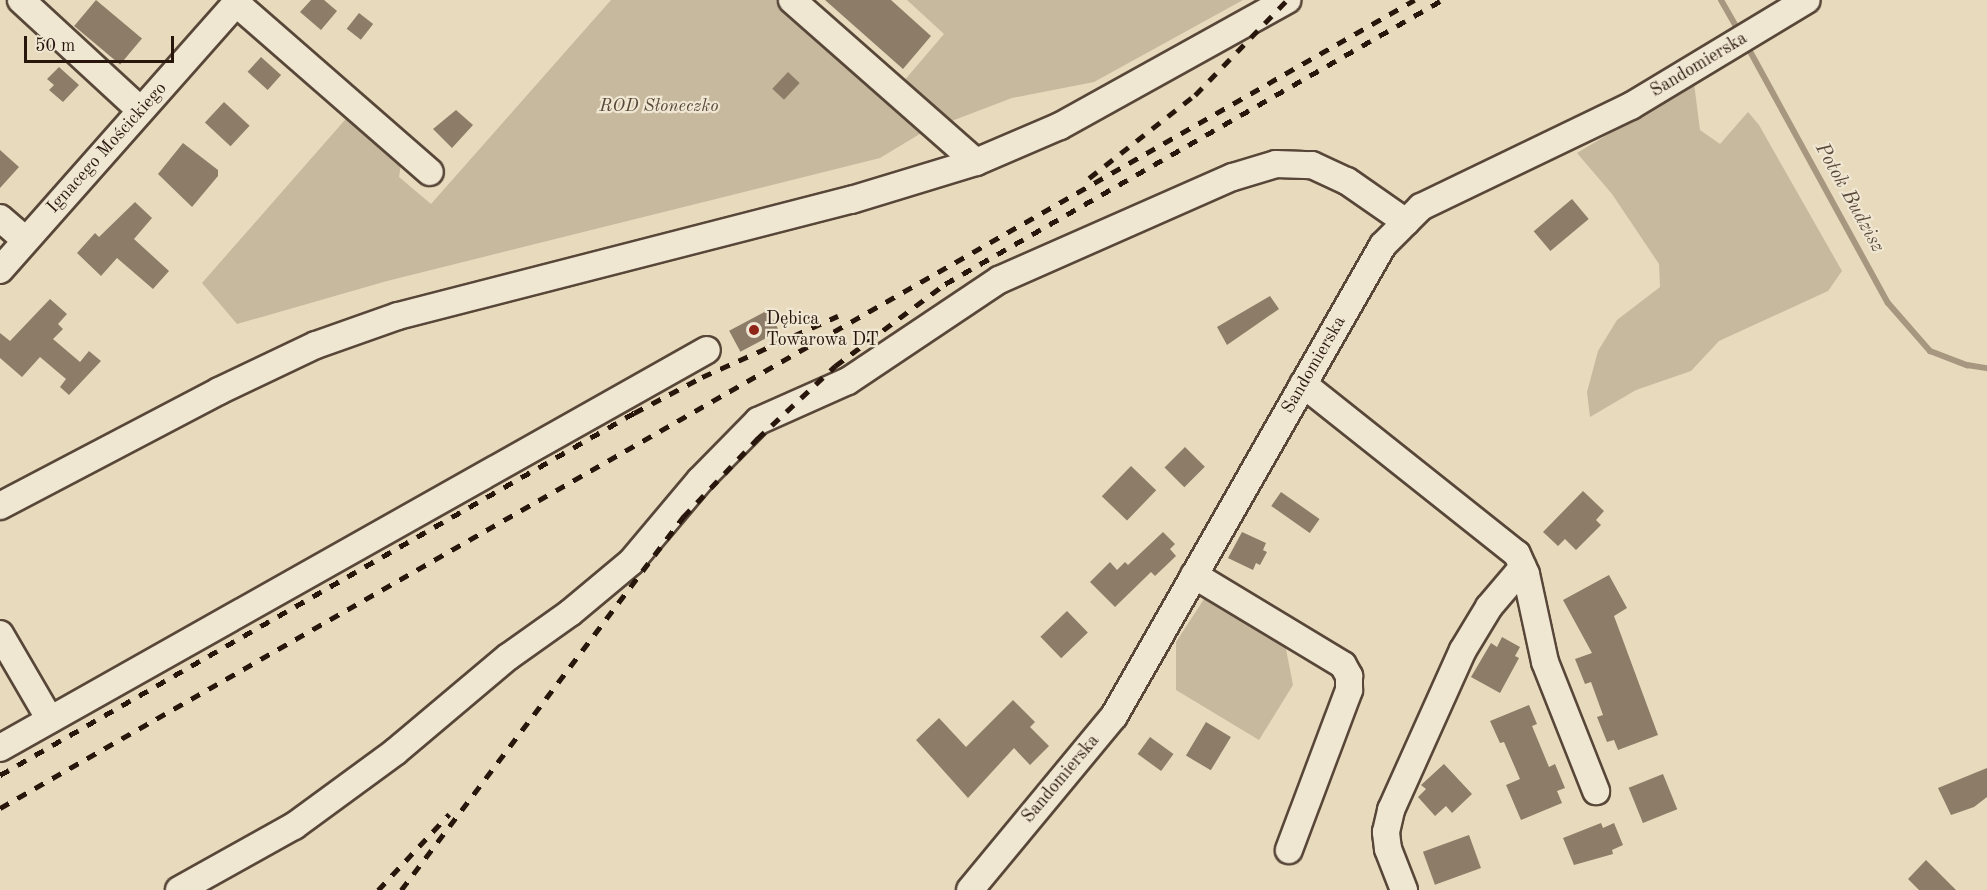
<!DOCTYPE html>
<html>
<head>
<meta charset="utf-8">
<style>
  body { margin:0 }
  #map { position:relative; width:1987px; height:890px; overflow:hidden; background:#e8dabc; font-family:"Old Standard TT",serif }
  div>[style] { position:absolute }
  .green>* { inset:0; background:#c7b99e }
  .stream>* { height:6px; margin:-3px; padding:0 3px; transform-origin:3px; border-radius:3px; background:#a79780 }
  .building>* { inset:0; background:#8c7c68; transform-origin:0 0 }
  .roads { filter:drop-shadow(2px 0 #584739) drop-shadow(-2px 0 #584739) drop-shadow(0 2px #584739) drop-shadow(0 -2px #584739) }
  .minor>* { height:26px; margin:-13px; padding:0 13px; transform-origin:13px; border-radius:13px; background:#f0e7d3 }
  .rail>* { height:4.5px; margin-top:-2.25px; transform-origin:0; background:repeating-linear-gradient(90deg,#28160d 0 10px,transparent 0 20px) }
  .dots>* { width:16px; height:16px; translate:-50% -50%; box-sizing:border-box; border:3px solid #f0e7d3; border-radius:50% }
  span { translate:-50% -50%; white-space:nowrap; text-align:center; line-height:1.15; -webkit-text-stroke:4.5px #f0e7d3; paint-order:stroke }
  .street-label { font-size:18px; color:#28160d }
  .park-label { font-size:18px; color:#584738; font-style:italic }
  .poi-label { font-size:18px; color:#28160d }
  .left { translate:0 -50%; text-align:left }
  .water-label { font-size:20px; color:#5b4a3b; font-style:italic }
  .scale { position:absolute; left:24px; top:36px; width:150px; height:27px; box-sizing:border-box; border:3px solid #28160d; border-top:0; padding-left:8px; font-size:18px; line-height:21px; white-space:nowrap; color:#28160d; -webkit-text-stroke:4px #f0e7d3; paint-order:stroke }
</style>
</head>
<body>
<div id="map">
  <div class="green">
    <div style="clip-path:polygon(611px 0,777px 0,928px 129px,880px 158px,387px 281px,237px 324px,202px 283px,351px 113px,402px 157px,399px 177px,431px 204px)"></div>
    <div style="clip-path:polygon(907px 0,1243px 0,1094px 82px,1012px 98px,949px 122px,903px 82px,944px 34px)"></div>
    <div style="clip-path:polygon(1694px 83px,1700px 130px,1720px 144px,1748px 112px,1759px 125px,1842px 271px,1828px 291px,1719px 341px,1691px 371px,1636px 390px,1590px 417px,1587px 392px,1598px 351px,1617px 320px,1660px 287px,1659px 264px,1612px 194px,1577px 153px)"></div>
    <div style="clip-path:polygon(1206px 596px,1284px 639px,1293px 685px,1259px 740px,1176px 690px,1176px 642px)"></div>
  </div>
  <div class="stream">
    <div style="left:1721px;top:0;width:40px;rotate:60.3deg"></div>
    <div style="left:1746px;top:44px;width:295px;rotate:61.3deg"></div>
    <div style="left:1888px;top:303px;width:64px;rotate:48.8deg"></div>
    <div style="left:1930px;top:351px;width:40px;rotate:21deg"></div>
    <div style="left:1967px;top:365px;width:20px;rotate:9deg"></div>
  </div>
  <div class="building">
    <div style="left:96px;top:0;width:60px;height:34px;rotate:40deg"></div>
    <div style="clip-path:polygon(311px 0,324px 0,337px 11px,321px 30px,300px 12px)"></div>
    <div style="clip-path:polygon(825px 0,891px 0,931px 36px,903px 69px)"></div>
    <div style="left:359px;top:13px;width:18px;height:20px;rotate:38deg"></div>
    <div style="left:261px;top:57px;width:27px;height:20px;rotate:42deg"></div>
    <div style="clip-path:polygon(59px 67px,79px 85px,63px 102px,49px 90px,54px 85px,47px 79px)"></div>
    <div style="left:788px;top:72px;width:16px;height:23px;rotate:43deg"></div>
    <div style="left:224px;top:102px;width:35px;height:28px;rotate:43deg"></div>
    <div style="clip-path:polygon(456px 110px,473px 125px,452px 148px,433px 129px)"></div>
    <div style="clip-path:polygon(183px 143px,218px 170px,218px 176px,192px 207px,158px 174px)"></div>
    <div style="clip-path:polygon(0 150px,19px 167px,0 188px)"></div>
    <div style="left:1572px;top:199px;width:26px;height:50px;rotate:50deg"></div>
    <div style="clip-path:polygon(135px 202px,152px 218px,134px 239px,169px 271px,153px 289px,117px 258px,101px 276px,77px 253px,95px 233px,99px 237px)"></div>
    <div style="clip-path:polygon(1270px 296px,1279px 309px,1227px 345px,1217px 327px)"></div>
    <div style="clip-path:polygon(50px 299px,67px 314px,58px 324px,63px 329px,53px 339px,80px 362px,89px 351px,101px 361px,69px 395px,60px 387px,66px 379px,40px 357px,22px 377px,0 358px,0 333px,10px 341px)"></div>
    <div style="left:768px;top:310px;width:24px;height:44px;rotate:62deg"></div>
    <div style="left:1185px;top:447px;width:28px;height:29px;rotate:45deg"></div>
    <div style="left:1131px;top:466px;width:35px;height:42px;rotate:44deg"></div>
    <div style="clip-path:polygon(1583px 491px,1604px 511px,1596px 520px,1601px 525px,1576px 550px,1565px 539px,1558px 546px,1543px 532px)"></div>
    <div style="left:1281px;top:492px;width:47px;height:17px;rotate:35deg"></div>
    <div style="clip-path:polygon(1163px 532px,1175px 544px,1170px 549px,1176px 556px,1155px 576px,1151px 572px,1115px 607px,1090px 582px,1110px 562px,1117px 570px,1125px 562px,1128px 565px)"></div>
    <div style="clip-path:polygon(1242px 532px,1266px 543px,1263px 550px,1267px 552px,1260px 565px,1256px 563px,1253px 570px,1228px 558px)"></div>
    <div style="clip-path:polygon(1609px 575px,1627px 608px,1614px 616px,1658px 735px,1618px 750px,1614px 740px,1607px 742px,1597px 717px,1603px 715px,1591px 682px,1585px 684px,1575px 659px,1592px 653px,1563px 600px)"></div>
    <div style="left:1067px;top:611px;width:30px;height:37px;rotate:46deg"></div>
    <div style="clip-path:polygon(1502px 637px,1520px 647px,1515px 656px,1519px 658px,1500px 693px,1471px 677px,1491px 643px,1497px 647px)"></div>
    <div style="clip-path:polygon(1013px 700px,1035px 722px,1030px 727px,1049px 746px,1030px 765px,1014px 748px,968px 798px,916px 740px,939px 718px,966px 747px)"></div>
    <div style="clip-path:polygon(1529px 705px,1537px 724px,1532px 726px,1549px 767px,1555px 764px,1565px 788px,1557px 791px,1562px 803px,1521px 820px,1506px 785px,1520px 779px,1504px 742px,1500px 743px,1490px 721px)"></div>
    <div style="left:1206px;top:722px;width:29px;height:39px;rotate:31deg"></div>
    <div style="left:1150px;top:737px;width:29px;height:21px;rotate:36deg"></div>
    <div style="clip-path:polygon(1444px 764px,1472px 794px,1452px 813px,1446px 806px,1435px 816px,1418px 797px,1426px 789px,1421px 785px)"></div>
    <div style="clip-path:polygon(1987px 768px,1987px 797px,1974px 807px,1951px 815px,1938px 788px)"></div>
    <div style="left:1663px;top:774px;width:38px;height:37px;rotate:68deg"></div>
    <div style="clip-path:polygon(1601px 823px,1603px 828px,1614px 823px,1623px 845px,1612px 850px,1613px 854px,1574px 865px,1563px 838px)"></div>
    <div style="left:1469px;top:835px;width:35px;height:49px;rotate:70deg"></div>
    <div style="clip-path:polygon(1926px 860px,1956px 890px,1919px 890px,1908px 879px)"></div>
  </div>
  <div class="roads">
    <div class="minor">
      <div style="left:21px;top:0;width:162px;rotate:42.7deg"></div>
      <div style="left:792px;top:0;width:245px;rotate:41.4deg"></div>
      <div style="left:236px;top:3px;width:257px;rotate:41.1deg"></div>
      <div style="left:0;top:218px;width:33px;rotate:41deg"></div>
      <div style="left:0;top:270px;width:361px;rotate:-48.5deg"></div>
      <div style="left:1303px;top:384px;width:273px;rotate:38.5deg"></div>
      <div style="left:1517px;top:554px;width:22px;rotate:66deg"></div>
      <div style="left:1526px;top:574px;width:90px;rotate:77.8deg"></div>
      <div style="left:1545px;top:662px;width:139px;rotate:68.4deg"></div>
      <div style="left:0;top:506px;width:247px;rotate:-27.7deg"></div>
      <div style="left:219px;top:391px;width:107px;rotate:-25.4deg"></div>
      <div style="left:316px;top:345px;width:87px;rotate:-19.5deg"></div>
      <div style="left:398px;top:316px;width:468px;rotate:-14.4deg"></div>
      <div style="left:851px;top:200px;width:131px;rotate:-16.9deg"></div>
      <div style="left:976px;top:162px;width:91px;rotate:-23.2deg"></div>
      <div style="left:1060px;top:126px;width:260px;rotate:-29deg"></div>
      <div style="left:1194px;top:575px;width:174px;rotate:31.1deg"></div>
      <div style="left:1343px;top:665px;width:13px;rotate:61deg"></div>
      <div style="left:1349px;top:676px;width:14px;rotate:90deg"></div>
      <div style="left:1349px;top:690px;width:171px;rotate:110.6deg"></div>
      <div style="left:0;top:634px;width:99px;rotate:59.8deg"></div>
      <div style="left:0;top:748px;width:811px;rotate:-29.38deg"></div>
      <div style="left:179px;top:890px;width:132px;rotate:-29.1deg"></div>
      <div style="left:294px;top:826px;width:125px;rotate:-36.2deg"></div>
      <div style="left:395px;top:752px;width:148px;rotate:-40.1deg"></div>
      <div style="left:508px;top:657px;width:76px;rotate:-35.4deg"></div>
      <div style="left:570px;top:613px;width:80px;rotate:-39.9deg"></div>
      <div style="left:631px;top:562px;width:107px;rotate:-49.9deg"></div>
      <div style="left:700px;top:480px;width:83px;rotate:-45.5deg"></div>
      <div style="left:758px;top:421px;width:98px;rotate:-24deg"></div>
      <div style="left:848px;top:381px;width:182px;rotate:-33.8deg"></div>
      <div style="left:999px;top:280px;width:256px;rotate:-23.8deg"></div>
      <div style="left:1233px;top:177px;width:45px;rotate:-16.8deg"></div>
      <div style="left:1276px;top:164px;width:36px;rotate:2deg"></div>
      <div style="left:1312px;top:165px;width:38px;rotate:25deg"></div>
      <div style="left:1347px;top:181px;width:72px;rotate:34.8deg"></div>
      <div style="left:970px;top:890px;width:226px;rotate:-50.4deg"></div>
      <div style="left:1114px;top:716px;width:542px;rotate:-60.27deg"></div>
      <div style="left:1383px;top:245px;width:54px;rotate:-45deg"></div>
      <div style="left:1421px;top:207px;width:233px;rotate:-25.7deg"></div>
      <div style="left:1631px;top:106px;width:205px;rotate:-31.1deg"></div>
      <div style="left:1404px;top:890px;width:44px;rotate:-111.3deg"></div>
      <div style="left:1388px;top:849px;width:17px;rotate:-97deg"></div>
      <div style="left:1386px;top:832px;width:23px;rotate:-77deg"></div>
      <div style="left:1391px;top:810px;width:175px;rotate:-65.8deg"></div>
      <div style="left:1463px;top:650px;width:50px;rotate:-58.8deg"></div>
      <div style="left:1489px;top:607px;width:52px;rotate:-49.6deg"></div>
    </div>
  </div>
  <div class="rail">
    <div style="left:1089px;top:178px;width:135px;rotate:-38.1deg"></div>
    <div style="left:1195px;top:95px;width:132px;rotate:-45.9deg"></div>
    <div style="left:0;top:775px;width:730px;rotate:-29.73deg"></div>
    <div style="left:634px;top:413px;width:77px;rotate:-27.9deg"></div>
    <div style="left:702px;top:377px;width:149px;rotate:-24.2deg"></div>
    <div style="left:0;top:808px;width:1629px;rotate:-29.74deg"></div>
    <div style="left:378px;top:890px;width:104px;rotate:-46.9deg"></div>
    <div style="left:401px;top:890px;width:468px;rotate:-52.9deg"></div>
    <div style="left:683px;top:517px;width:108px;rotate:-46.5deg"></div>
    <div style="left:757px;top:439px;width:107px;rotate:-43.1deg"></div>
    <div style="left:835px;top:366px;width:137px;rotate:-36.7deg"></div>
    <div style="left:945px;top:284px;width:572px;rotate:-29.74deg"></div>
  </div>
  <div class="dots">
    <div style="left:754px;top:330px;background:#8f2418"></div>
  </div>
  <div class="street-label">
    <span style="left:1699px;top:65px;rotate:-31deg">Sandomierska</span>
    <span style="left:107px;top:148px;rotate:-48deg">Ignacego Mościckiego</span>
    <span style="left:1314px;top:365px;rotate:-60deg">Sandomierska</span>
    <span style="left:1061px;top:779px;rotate:-50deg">Sandomierska</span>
  </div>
  <div class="park-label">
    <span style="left:659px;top:106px">ROD Słoneczko</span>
  </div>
  <div class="poi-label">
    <span class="left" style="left:766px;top:330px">Dębica<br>Towarowa DT</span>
  </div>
  <div class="water-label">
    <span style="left:1849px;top:198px;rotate:61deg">Potok Budzisz</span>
  </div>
  <div class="scale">50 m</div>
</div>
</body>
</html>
